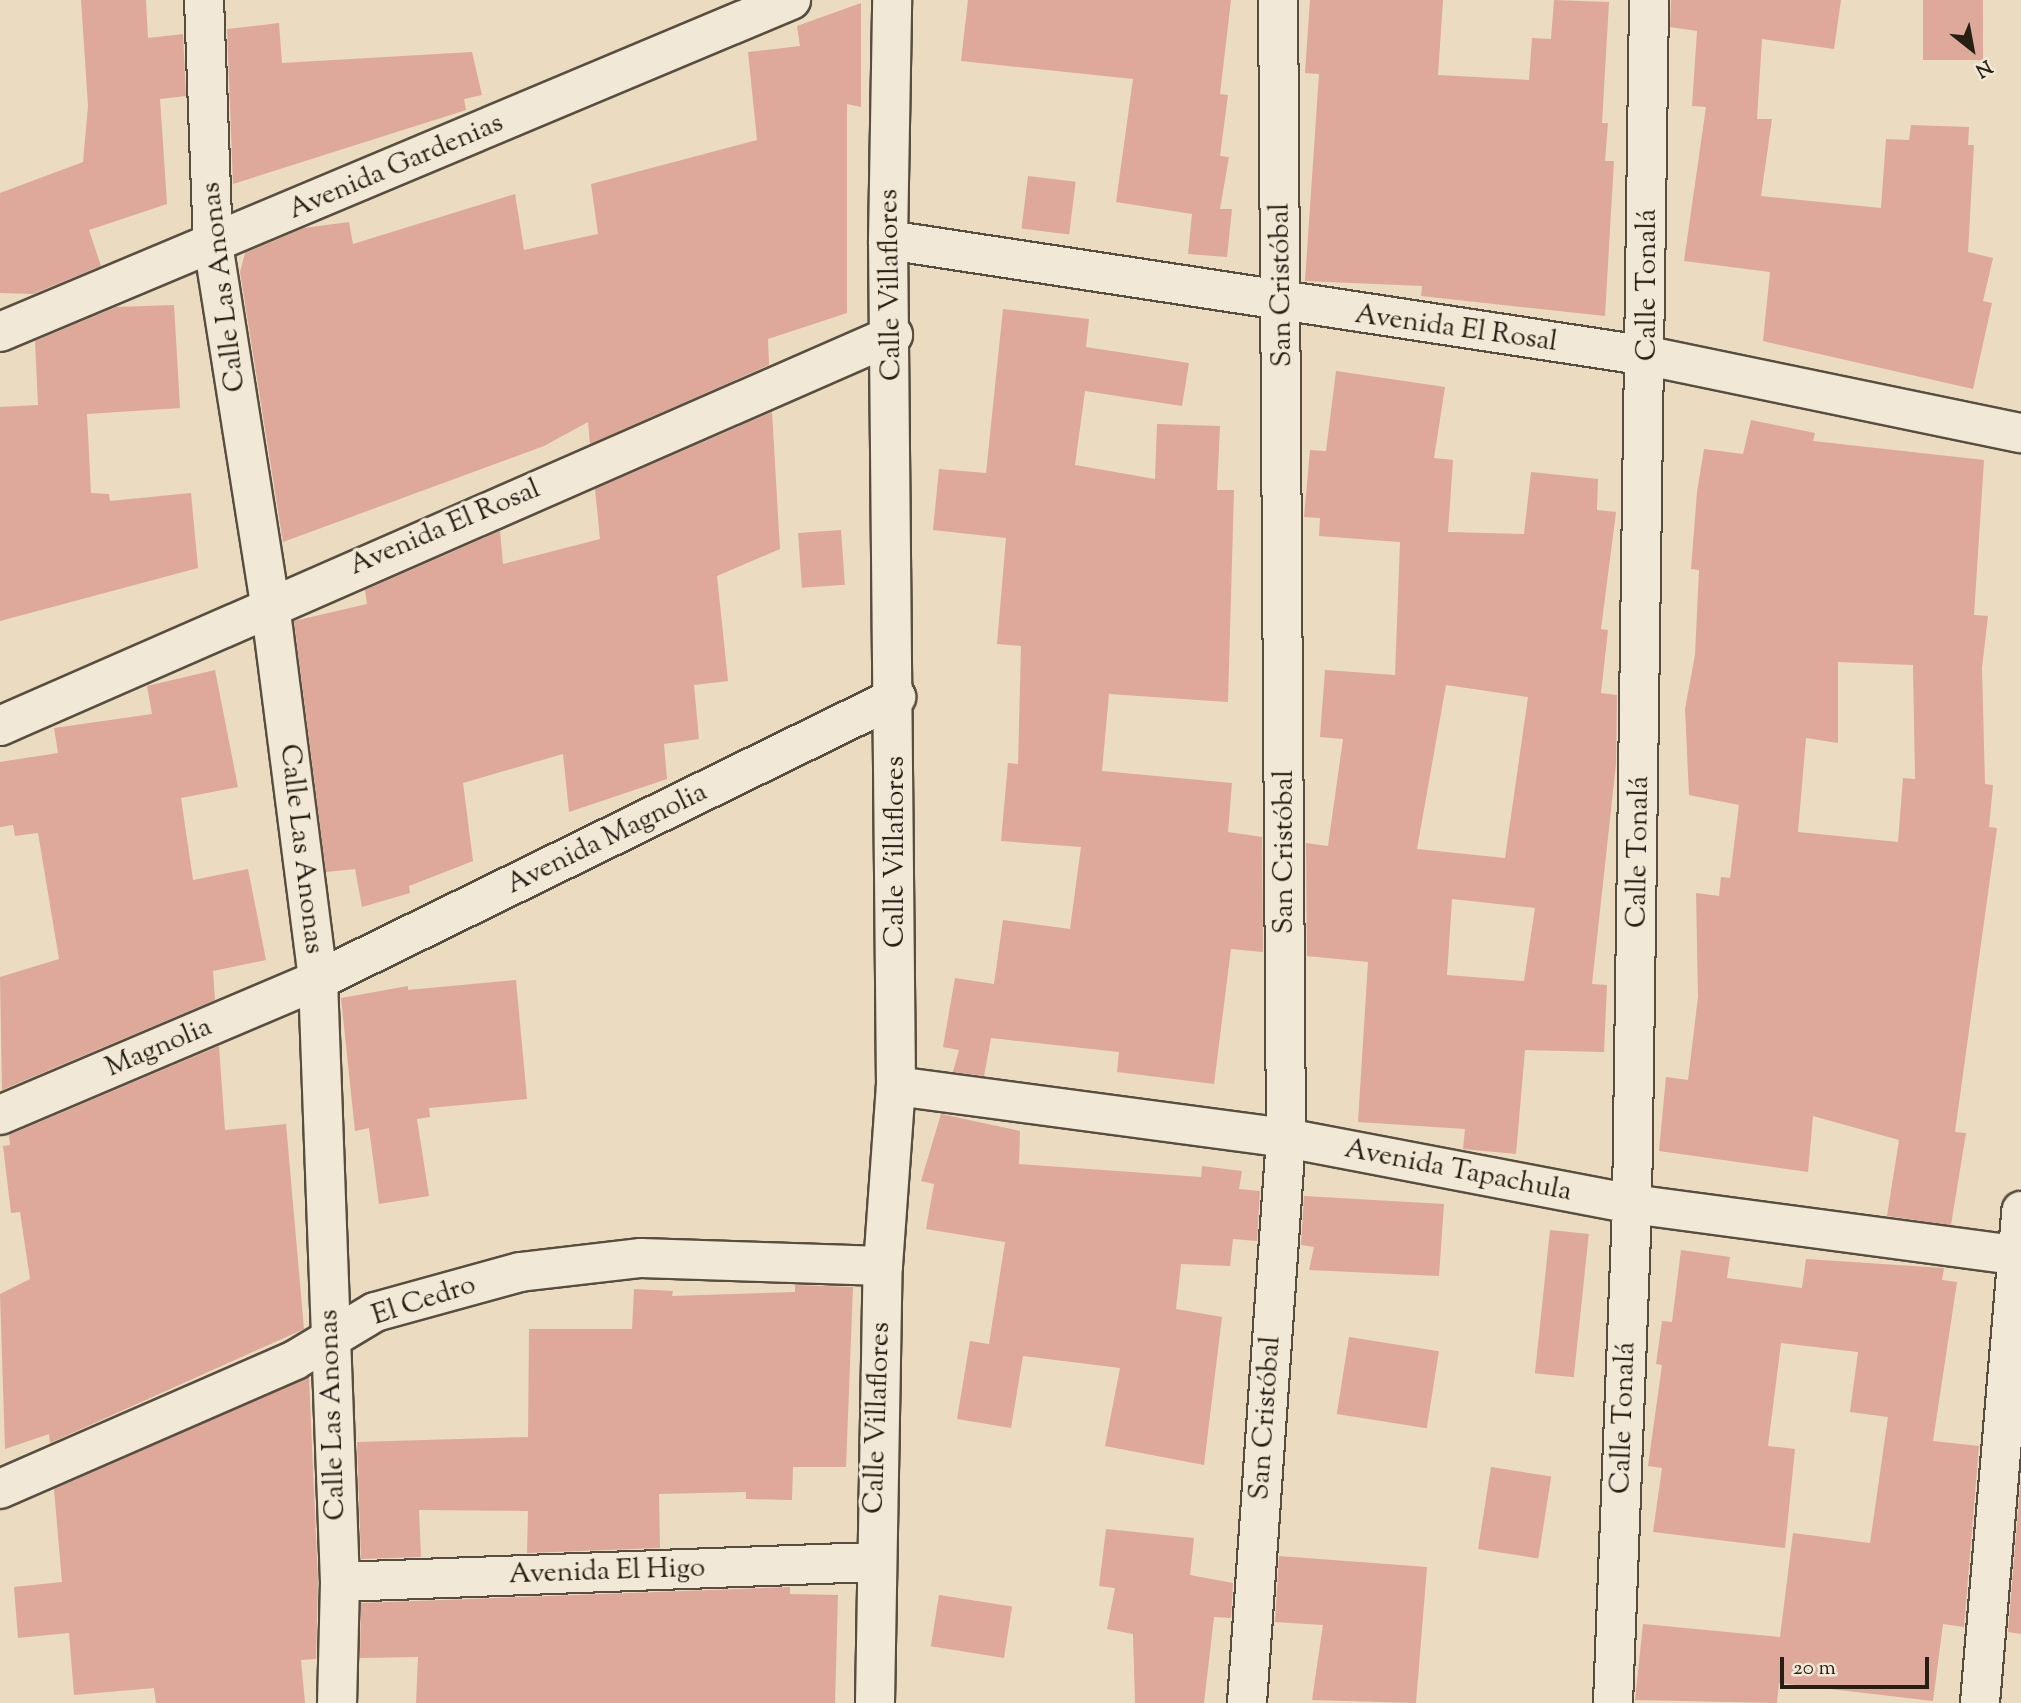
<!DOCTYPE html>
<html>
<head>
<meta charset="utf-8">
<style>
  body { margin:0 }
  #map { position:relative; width:2021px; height:1703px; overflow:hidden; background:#ebdbc1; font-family:"Sorts Mill Goudy",serif }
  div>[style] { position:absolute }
  .building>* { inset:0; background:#dea89a; transform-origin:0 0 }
  .roads { filter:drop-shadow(2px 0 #584e3f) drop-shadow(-2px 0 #584e3f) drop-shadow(0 2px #584e3f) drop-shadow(0 -2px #584e3f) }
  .minor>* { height:38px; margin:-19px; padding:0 19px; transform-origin:19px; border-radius:19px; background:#f2e8d7 }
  span { translate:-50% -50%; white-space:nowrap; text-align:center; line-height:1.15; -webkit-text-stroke:7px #f2e8d7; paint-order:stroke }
  .street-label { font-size:28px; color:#271f14 }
  .north { position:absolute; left:1937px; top:14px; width:70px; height:70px; -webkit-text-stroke:5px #f2e8d7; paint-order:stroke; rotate:149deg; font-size:19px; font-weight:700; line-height:28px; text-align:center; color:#271f14 }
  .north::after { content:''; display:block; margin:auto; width:24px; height:32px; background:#271f14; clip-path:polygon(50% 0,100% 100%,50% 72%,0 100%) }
  .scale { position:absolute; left:1780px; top:1657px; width:149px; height:32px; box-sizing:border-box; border:4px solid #271f14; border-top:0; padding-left:9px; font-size:21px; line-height:24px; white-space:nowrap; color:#271f14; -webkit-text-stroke:5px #f2e8d7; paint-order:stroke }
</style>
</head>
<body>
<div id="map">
  <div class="building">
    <div style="clip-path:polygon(81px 0,146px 0,148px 38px,183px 34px,186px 96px,160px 99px,167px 204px,89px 230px,101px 266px,33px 294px,0 293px,0 193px,83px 162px,88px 106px)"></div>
    <div style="clip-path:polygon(968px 0,1231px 0,1220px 94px,1228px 95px,1220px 156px,1229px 157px,1220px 209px,1232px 209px,1227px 257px,1188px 254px,1192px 214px,1116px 202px,1133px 79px,961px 61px)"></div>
    <div style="clip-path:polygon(1310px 0,1443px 0,1438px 75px,1529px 80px,1532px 38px,1551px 39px,1554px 0,1609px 2px,1602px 123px,1608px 123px,1605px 161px,1614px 161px,1605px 316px,1421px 296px,1422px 286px,1305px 281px,1319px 74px,1305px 73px)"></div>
    <div style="clip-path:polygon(1671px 0,1841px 0,1834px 49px,1762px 39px,1757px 119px,1772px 119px,1761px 196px,1881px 208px,1886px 139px,1909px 140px,1911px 125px,1969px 127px,1968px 145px,1974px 145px,1968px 252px,1993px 258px,1983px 301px,1992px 303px,1973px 389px,1763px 341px,1770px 272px,1684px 261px,1706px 107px,1692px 106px,1697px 31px,1670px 27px)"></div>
    <div style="left:1923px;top:0;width:60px;height:60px"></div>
    <div style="clip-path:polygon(861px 3px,861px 107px,847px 104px,847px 313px,768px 339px,769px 365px,590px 444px,588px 422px,544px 446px,283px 542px,240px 272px,245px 253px,304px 228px,349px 222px,353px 244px,515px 194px,524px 250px,598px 234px,591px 184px,757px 140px,748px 52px,800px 46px,797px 26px)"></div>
    <div style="clip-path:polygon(279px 23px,282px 63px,472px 52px,482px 95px,464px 99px,466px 110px,233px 184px,227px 29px)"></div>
    <div style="left:1028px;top:176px;width:48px;height:53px;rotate:7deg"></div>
    <div style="clip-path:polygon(174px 305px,180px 408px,87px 414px,91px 493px,109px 494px,110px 501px,191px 493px,198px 568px,0 621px,0 407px,38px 405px,35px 341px,116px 307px)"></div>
    <div style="clip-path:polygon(1003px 309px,1089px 319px,1086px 347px,1189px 363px,1182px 406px,1085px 391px,1075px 465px,1155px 479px,1157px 424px,1220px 426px,1217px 490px,1234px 490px,1228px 702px,1109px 694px,1102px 771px,1232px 783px,1228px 832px,1262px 837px,1263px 952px,1231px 949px,1214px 1084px,1117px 1072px,1119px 1052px,991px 1038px,984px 1076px,953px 1072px,959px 1050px,943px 1047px,955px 978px,994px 984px,1003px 920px,1070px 929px,1081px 847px,1001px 841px,1008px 763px,1018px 764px,1021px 646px,997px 644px,1006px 538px,933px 530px,939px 469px,986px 473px)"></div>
    <div style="clip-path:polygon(evenodd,1336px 371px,1445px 387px,1434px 458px,1453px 460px,1448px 532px,1524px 534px,1531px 472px,1598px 479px,1597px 510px,1616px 512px,1601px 629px,1608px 630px,1601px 693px,1617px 695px,1616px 764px,1592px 984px,1607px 985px,1604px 1052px,1525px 1050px,1516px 1154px,1463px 1149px,1465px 1129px,1358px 1122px,1368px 962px,1307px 956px,1306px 843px,1328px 846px,1343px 739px,1320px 737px,1325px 670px,1395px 675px,1400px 542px,1319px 536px,1320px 518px,1304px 517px,1310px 450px,1326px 451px,1336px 371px,1446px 685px,1528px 697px,1505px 858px,1417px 849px,1446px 685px,1336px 371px,1452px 899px,1535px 908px,1524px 981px,1447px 975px,1452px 899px)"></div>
    <div style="clip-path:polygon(772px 412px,780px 549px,717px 576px,728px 681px,694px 685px,699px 739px,664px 744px,667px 779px,569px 812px,563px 754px,463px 783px,473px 861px,409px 886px,410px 893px,362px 907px,355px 869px,326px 872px,294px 621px,367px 604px,365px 590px,500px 531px,503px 564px,600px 539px,595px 489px)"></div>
    <div style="clip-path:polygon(evenodd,1751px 420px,1815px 433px,1813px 441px,1984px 460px,1974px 615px,1988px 616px,1982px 668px,1985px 784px,1993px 785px,1989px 827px,1997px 828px,1955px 1132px,1966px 1133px,1951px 1225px,1887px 1216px,1899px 1140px,1813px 1116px,1808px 1172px,1659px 1151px,1666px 1077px,1688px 1080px,1698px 997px,1696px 893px,1719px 896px,1721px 877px,1730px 878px,1739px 805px,1689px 795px,1685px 709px,1695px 655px,1699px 570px,1691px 569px,1697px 492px,1704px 449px,1743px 454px,1751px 420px,1838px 662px,1913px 665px,1915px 779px,1903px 778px,1898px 842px,1798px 832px,1806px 738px,1838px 743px,1838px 662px)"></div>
    <div style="left:841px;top:530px;width:55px;height:43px;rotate:86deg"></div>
    <div style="clip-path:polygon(215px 670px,238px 787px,181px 798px,193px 880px,248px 869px,266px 960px,213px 971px,215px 1000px,2px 1090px,0 977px,59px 959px,38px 833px,15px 836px,13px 825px,0 827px,0 762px,58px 753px,54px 728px,152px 714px,147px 686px)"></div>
    <div style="clip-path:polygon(516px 980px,527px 1099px,429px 1108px,430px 1117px,417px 1119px,429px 1196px,379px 1204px,369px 1128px,355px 1131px,341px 998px,408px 986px,408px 990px)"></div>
    <div style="clip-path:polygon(219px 1046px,225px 1130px,286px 1124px,304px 1329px,50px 1443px,49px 1434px,5px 1449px,0 1294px,30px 1279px,20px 1212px,11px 1213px,3px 1146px,10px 1145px,9px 1135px)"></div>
    <div style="clip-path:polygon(941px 1114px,1020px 1131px,1019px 1164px,1201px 1177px,1202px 1166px,1242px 1171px,1239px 1189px,1260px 1191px,1257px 1241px,1233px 1239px,1230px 1266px,1181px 1264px,1176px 1309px,1222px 1317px,1204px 1465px,1105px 1446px,1120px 1368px,1023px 1356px,1011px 1428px,957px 1419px,970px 1341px,989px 1344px,1005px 1242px,926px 1229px,934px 1184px,921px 1181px)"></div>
    <div style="clip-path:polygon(1304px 1196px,1444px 1204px,1439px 1276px,1309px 1270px,1314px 1247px,1301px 1245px)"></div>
    <div style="left:1550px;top:1230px;width:39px;height:144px;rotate:6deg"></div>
    <div style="clip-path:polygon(1681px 1250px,1730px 1257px,1727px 1278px,1802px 1288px,1806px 1259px,1944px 1268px,1942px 1280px,1957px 1282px,1933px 1441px,1979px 1446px,1964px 1627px,1943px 1624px,1933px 1701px,1779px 1683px,1777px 1703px,1635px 1700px,1643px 1624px,1780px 1637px,1793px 1533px,1870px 1543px,1888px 1417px,1850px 1412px,1858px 1352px,1781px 1343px,1768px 1446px,1795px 1449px,1785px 1548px,1653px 1532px,1662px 1468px,1648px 1466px,1662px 1365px,1656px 1364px,1662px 1321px,1672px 1322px)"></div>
    <div style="clip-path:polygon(795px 1285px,853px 1287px,846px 1467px,793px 1467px,792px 1500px,746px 1499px,746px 1492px,659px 1494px,660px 1548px,527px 1553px,528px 1511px,419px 1510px,421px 1557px,361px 1559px,357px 1442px,528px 1437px,529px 1329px,632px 1329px,634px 1289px,673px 1291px,672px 1296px,795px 1292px)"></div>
    <div style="left:1349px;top:1337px;width:91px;height:78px;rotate:9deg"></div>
    <div style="clip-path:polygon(309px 1377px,318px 1582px,316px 1659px,301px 1660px,305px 1703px,156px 1703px,154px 1688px,74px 1695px,69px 1633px,18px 1638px,14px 1587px,62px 1582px,54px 1489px)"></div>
    <div style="left:1491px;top:1467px;width:61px;height:83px;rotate:9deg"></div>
    <div style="clip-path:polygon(2021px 1474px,2021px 1634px,2008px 1632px)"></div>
    <div style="clip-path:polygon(1106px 1529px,1194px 1538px,1190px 1575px,1233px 1583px,1231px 1618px,1214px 1617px,1204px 1703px,1135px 1703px,1133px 1634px,1107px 1629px,1115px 1588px,1099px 1586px)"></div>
    <div style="clip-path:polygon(1279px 1556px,1427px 1567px,1416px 1703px,1312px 1700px,1323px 1625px,1275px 1622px)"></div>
    <div style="clip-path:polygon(790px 1587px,790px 1594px,838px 1595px,835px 1703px,416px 1703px,418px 1657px,360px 1658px,361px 1603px)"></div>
    <div style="left:939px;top:1595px;width:74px;height:52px;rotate:9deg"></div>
  </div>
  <div class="roads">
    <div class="minor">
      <div style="left:204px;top:0;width:244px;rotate:87.9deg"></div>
      <div style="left:213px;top:244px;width:364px;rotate:81deg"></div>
      <div style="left:270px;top:604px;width:379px;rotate:82.7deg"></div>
      <div style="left:318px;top:980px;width:602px;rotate:87.91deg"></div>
      <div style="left:340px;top:1582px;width:121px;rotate:91.4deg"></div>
      <div style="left:888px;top:240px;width:769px;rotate:8.68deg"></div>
      <div style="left:1648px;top:356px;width:381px;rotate:11.7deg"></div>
      <div style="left:0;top:332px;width:858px;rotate:-22.77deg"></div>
      <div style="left:0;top:726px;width:975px;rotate:-23.65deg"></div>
      <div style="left:896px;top:1086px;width:393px;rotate:7.6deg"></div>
      <div style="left:1286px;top:1138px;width:352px;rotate:10.8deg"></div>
      <div style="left:1632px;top:1204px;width:392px;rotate:7.6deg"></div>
      <div style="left:0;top:1115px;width:345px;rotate:-23deg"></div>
      <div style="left:318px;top:980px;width:644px;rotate:-26.09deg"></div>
      <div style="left:0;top:1489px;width:322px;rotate:-23.6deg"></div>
      <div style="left:295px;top:1360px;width:93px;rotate:-31deg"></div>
      <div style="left:375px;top:1312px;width:150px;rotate:-15.4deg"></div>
      <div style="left:520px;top:1272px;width:122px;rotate:-6.6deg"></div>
      <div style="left:641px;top:1258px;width:242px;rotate:1.9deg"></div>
      <div style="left:340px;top:1582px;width:533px;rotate:-2.15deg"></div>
      <div style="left:875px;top:1703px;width:437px;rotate:-89deg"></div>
      <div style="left:883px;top:1266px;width:180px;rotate:-85.9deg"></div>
      <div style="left:896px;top:1086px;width:846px;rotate:-90.54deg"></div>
      <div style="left:888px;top:240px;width:240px;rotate:-89deg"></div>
      <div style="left:1247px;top:1703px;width:566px;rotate:-86.05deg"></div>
      <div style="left:1286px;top:1138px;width:1138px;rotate:-90.4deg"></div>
      <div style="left:1613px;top:1703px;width:499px;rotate:-87.8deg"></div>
      <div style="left:1632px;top:1204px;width:1204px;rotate:-89.19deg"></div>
      <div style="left:1980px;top:1703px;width:494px;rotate:-85.2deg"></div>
    </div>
  </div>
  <div class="street-label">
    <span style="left:396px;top:167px;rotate:-23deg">Avenida Gardenias</span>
    <span style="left:891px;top:285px;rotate:-91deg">Calle Villaflores</span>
    <span style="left:1282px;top:285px;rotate:-91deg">San Cristóbal</span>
    <span style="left:1648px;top:285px;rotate:-90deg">Calle Tonalá</span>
    <span style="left:224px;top:287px;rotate:-97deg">Calle Las Anonas</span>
    <span style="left:1456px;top:329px;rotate:8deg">Avenida El Rosal</span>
    <span style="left:445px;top:528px;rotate:-23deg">Avenida El Rosal</span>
    <span style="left:607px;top:839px;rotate:-26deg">Avenida Magnolia</span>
    <span style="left:301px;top:849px;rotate:83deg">Calle Las Anonas</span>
    <span style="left:896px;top:852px;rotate:-90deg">Calle Villaflores</span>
    <span style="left:1285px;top:852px;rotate:-90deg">San Cristóbal</span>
    <span style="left:1639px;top:852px;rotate:-89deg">Calle Tonalá</span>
    <span style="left:159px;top:1048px;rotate:-23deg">Magnolia</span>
    <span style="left:1458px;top:1171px;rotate:11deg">Avenida Tapachula</span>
    <span style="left:424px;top:1301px;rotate:-18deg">El Cedro</span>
    <span style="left:333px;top:1415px;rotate:-92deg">Calle Las Anonas</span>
    <span style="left:878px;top:1418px;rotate:-88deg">Calle Villaflores</span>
    <span style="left:1266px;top:1418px;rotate:-86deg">San Cristóbal</span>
    <span style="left:1624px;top:1418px;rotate:-88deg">Calle Tonalá</span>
    <span style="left:607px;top:1572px;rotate:-2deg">Avenida El Higo</span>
  </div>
  <div class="north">N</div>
  <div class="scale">20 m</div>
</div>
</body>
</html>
